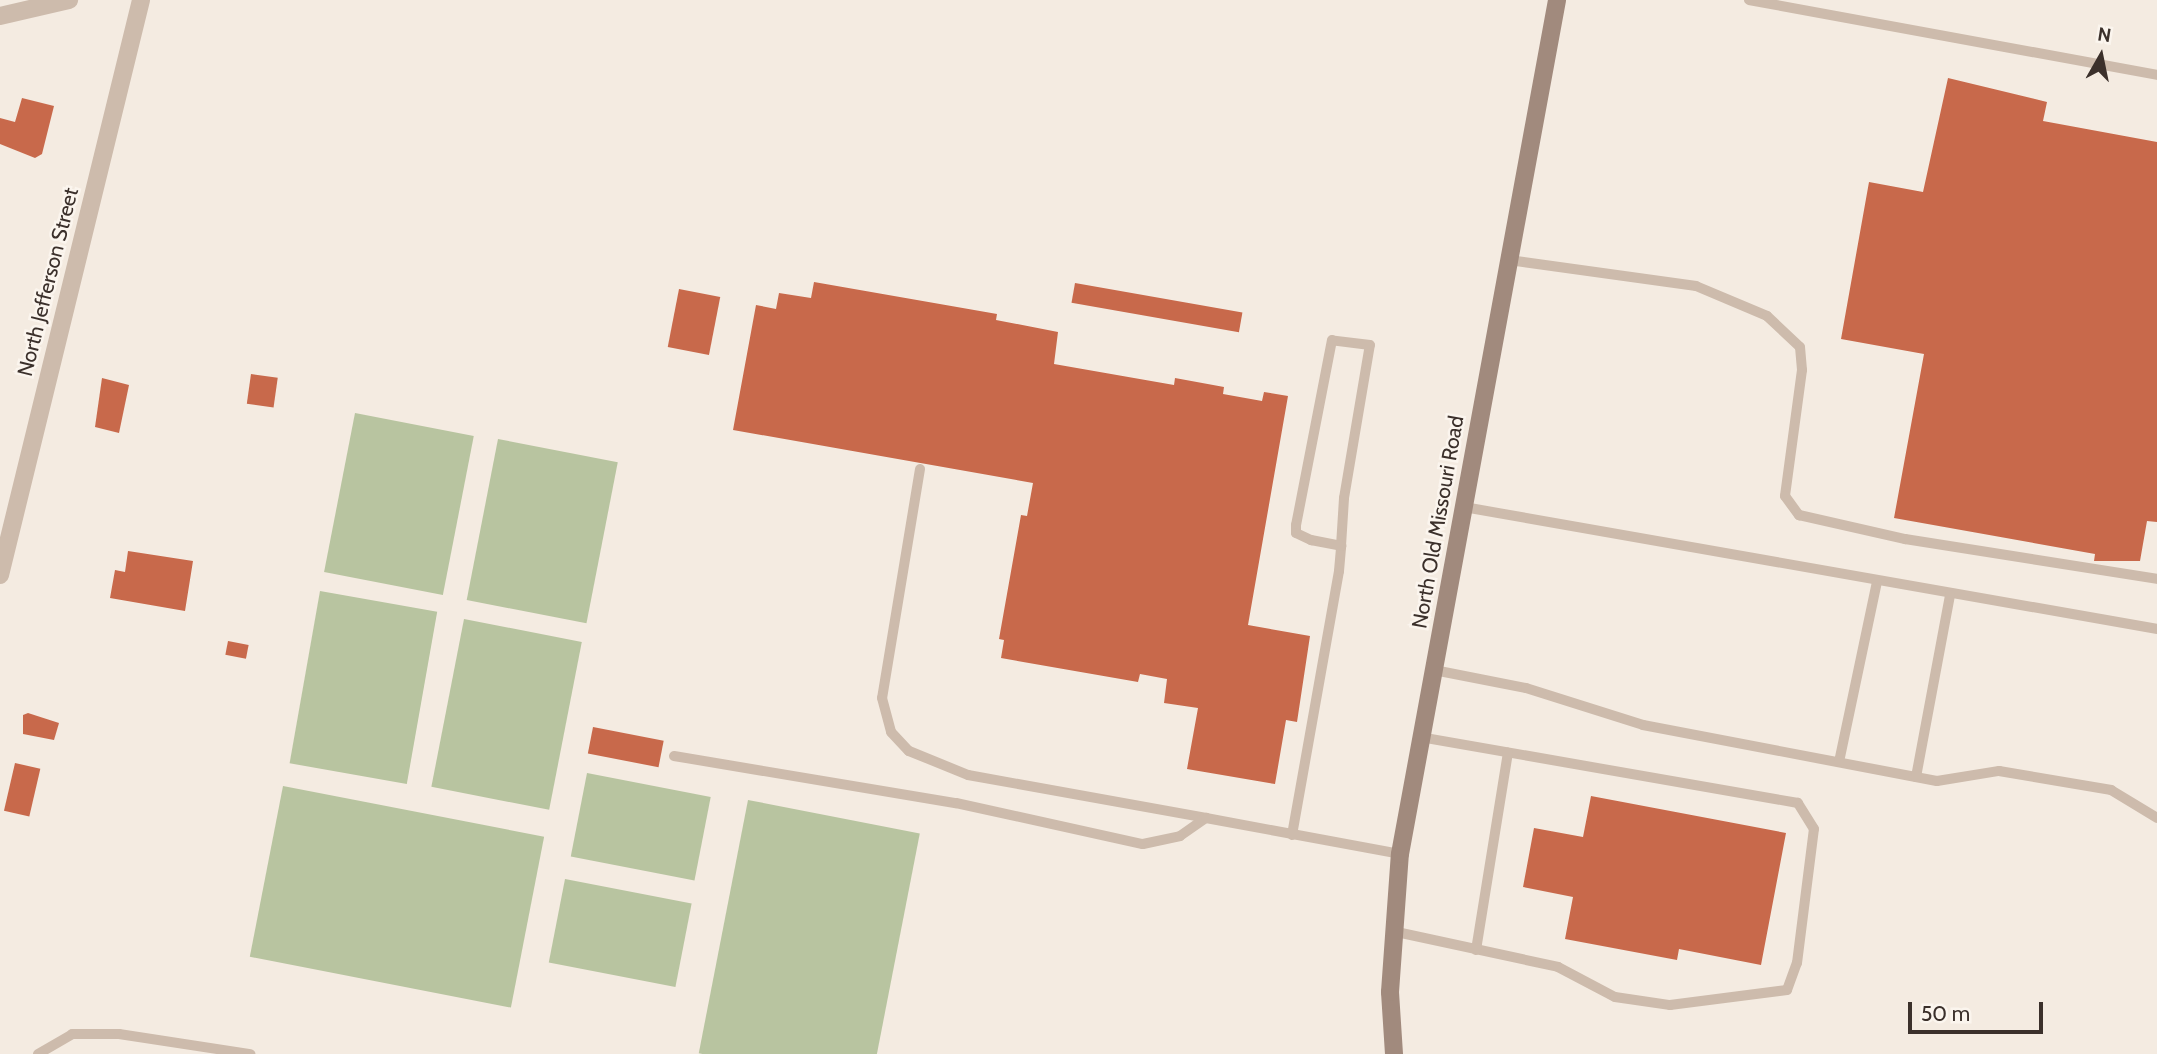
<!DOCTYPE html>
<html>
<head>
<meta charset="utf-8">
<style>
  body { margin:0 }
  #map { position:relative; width:2157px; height:1054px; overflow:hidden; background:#f4ebe1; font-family:Cabin,sans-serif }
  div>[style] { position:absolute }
  .green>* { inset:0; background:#b8c4a0; transform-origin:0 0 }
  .building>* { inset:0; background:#c8694b; transform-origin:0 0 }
  .service>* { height:10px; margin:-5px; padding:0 5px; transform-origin:5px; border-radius:5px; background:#cdbbac }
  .minor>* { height:18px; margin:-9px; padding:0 9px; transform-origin:9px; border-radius:9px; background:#cdbbac }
  .tertiary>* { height:18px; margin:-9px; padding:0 9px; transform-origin:9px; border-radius:9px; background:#cdbbac }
  .secondary>* { height:18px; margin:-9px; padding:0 9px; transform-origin:9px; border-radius:9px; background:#a18a7d }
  span { translate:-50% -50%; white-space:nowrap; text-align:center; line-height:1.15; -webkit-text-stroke:5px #fbf5ee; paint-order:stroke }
  .street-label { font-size:21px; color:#3b302b }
  .north { position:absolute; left:2066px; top:21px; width:70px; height:70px; -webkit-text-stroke:5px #fbf5ee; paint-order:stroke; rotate:9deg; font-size:19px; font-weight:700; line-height:28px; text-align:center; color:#3b302b }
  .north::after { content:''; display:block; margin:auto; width:24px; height:32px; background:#3b302b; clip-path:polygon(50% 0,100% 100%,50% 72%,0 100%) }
  .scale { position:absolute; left:1908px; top:1002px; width:135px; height:32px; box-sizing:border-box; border:4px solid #3b302b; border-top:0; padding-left:9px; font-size:21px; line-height:24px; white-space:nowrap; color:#3b302b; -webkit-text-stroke:5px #fbf5ee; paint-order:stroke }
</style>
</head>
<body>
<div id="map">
  <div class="green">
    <div style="left:355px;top:413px;width:121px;height:162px;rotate:11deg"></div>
    <div style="left:498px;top:439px;width:122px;height:164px;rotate:11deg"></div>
    <div style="left:320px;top:591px;width:119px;height:175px;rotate:10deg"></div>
    <div style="left:464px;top:619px;width:120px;height:171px;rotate:11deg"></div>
    <div style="left:587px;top:773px;width:126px;height:85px;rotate:11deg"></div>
    <div style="left:283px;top:786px;width:266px;height:174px;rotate:11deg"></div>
    <div style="left:748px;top:800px;width:175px;height:258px;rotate:11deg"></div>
    <div style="left:565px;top:879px;width:129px;height:85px;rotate:11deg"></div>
  </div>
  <div class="building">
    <div style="clip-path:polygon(1948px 78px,2047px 102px,2043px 121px,2157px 142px,2157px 522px,2147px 521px,2140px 561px,2094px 561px,2095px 554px,1894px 518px,1924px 354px,1841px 339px,1869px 182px,1923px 192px)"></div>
    <div style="clip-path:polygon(22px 98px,54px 106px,42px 154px,35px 158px,0 144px,0 118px,15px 122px)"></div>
    <div style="clip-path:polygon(814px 282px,997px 314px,996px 320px,1058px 332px,1054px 364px,1174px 385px,1175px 378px,1224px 387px,1223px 394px,1262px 401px,1264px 392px,1288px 396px,1248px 625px,1310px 636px,1297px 722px,1286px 720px,1275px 784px,1187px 769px,1198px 708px,1164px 703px,1167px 679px,1140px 674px,1138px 682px,1001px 658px,1004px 640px,999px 639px,1021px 515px,1027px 516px,1033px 483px,733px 430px,756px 305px,776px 309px,779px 293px,811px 298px)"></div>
    <div style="left:1075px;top:283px;width:170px;height:20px;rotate:10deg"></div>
    <div style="left:679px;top:289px;width:42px;height:59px;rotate:11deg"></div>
    <div style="left:251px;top:374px;width:27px;height:30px;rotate:8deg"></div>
    <div style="clip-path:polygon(102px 378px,129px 385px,119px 433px,95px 427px)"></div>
    <div style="clip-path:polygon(128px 551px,193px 561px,185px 611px,110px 598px,115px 570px,125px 572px)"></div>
    <div style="left:228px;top:641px;width:21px;height:14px;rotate:11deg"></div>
    <div style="clip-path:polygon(28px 713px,59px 723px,54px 740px,23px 734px,23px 715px)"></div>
    <div style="left:593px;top:727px;width:72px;height:27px;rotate:11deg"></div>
    <div style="left:15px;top:763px;width:26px;height:49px;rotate:13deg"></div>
    <div style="clip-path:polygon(1591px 796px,1786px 833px,1761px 965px,1679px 949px,1677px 960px,1565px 939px,1573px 897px,1523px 887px,1534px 828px,1583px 837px)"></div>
  </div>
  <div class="service">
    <div style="left:1749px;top:0;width:415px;rotate:10.4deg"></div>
    <div style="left:1509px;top:260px;width:189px;rotate:7.9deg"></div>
    <div style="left:1696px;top:286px;width:77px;rotate:22.9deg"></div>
    <div style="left:1767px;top:316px;width:45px;rotate:43.2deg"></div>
    <div style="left:1800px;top:347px;width:23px;rotate:85deg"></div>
    <div style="left:1802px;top:370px;width:127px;rotate:97.7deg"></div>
    <div style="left:1785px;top:496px;width:24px;rotate:54deg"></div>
    <div style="left:1799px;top:515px;width:109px;rotate:12.8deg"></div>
    <div style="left:1905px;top:539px;width:255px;rotate:9deg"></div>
    <div style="left:920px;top:469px;width:232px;rotate:99.4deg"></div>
    <div style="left:882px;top:698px;width:35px;rotate:75deg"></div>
    <div style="left:891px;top:732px;width:26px;rotate:47deg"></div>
    <div style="left:909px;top:751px;width:64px;rotate:22.1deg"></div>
    <div style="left:968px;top:775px;width:242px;rotate:10.2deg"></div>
    <div style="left:1464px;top:507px;width:704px;rotate:9.98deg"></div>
    <div style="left:1434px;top:670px;width:94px;rotate:11.1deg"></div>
    <div style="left:1526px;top:688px;width:123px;rotate:17.5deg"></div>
    <div style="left:1643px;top:725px;width:299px;rotate:10.8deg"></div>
    <div style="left:1937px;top:781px;width:63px;rotate:-9.2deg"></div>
    <div style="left:1999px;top:771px;width:114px;rotate:9.6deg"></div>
    <div style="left:2111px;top:790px;width:54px;rotate:31.3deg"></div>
    <div style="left:674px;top:756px;width:286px;rotate:9.5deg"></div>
    <div style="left:956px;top:803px;width:191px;rotate:12.4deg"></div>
    <div style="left:1143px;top:844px;width:38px;rotate:-12deg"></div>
    <div style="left:1180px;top:836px;width:32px;rotate:-35deg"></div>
    <div style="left:1206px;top:818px;width:197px;rotate:10.5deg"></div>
    <div style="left:1839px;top:762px;width:184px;rotate:-78.1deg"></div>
    <div style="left:1916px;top:777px;width:185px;rotate:-79.4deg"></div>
    <div style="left:1292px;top:835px;width:268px;rotate:-79.9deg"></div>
    <div style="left:1339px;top:571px;width:25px;rotate:-85deg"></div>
    <div style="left:1341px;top:546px;width:48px;rotate:-86.4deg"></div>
    <div style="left:1344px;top:498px;width:155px;rotate:-80.4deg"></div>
    <div style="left:1370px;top:345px;width:38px;rotate:-173deg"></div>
    <div style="left:1332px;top:340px;width:188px;rotate:101deg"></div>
    <div style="left:1296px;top:525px;width:8px;rotate:90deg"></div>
    <div style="left:1296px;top:533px;width:17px;rotate:25deg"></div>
    <div style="left:1311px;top:540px;width:31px;rotate:11deg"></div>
    <div style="left:1392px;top:931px;width:170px;rotate:12.2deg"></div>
    <div style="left:1558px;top:967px;width:64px;rotate:27.8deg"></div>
    <div style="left:1615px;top:997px;width:56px;rotate:8.3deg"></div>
    <div style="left:1670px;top:1005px;width:118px;rotate:-7.3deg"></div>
    <div style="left:1787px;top:990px;width:29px;rotate:-70deg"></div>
    <div style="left:1797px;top:963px;width:135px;rotate:-82.8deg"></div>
    <div style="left:1814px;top:829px;width:31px;rotate:-122deg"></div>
    <div style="left:1798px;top:803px;width:383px;rotate:-170.1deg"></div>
    <div style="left:1476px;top:950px;width:200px;rotate:-80.8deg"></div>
    <div style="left:38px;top:1054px;width:39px;rotate:-30deg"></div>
    <div style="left:72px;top:1034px;width:47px"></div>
    <div style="left:119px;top:1034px;width:133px;rotate:8.7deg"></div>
  </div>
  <div class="minor">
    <div style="left:0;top:16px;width:71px;rotate:-13.1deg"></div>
  </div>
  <div class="tertiary">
    <div style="left:0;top:575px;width:592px;rotate:-76.22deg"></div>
  </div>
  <div class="secondary">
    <div style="left:1394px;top:1054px;width:62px;rotate:-93.7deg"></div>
    <div style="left:1390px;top:992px;width:138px;rotate:-85.9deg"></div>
    <div style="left:1400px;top:854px;width:868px;rotate:-79.58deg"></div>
  </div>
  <div class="street-label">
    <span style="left:48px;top:282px;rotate:-76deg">North Jefferson Street</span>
    <span style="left:1438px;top:522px;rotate:-80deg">North Old Missouri Road</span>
  </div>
  <div class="north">N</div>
  <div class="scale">50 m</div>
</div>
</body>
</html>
